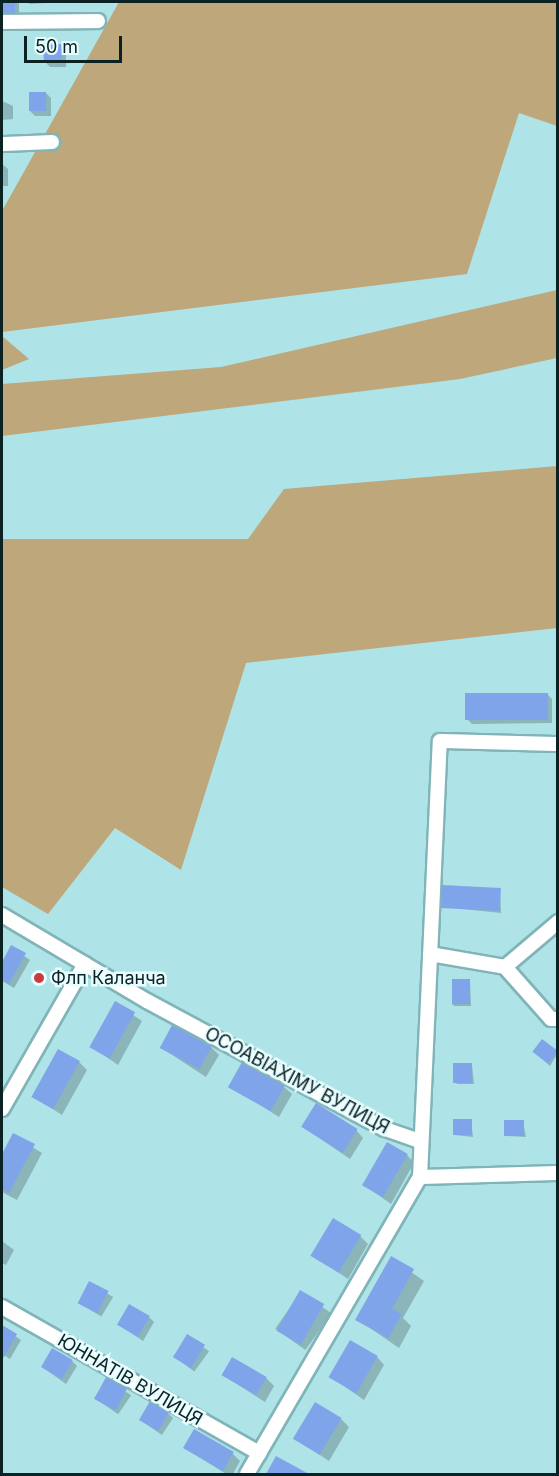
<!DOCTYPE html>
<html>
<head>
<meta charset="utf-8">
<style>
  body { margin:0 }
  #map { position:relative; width:559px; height:1476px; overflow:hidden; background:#aee3e7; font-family:Inter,sans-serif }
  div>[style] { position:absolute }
  .green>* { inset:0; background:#bea77a }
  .shadow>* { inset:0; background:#0003; transform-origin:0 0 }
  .building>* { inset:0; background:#80a4e9; transform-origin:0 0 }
  .roads { filter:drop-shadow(2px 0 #80b4b8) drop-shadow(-2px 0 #80b4b8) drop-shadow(0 2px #80b4b8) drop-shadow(0 -2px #80b4b8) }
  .street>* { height:14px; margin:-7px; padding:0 7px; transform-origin:7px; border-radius:7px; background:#fff }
  .dots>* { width:16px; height:16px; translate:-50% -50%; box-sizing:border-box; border:3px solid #e8fdff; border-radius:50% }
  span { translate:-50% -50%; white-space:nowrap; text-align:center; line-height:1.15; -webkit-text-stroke:5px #e8fdff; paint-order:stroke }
  .poi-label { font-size:18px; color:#0c2122 }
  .left { translate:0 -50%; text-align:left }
  .street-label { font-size:18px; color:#0c2122 }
  .frame { position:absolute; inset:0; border:3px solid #0c2122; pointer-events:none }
  .scale { position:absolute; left:24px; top:36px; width:98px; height:27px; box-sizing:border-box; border:3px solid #0c2122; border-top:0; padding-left:8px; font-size:18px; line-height:21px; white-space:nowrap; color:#0c2122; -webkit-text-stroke:4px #e8fdff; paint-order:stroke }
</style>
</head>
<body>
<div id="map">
  <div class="green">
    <div style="clip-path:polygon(119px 2px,557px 2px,557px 126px,519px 113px,467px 274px,2px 332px,2px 211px)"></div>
    <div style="clip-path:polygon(557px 290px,557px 358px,460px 379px,2px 436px,2px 384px,221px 367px)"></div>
    <div style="clip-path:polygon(2px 336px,29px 359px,2px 370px)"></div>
    <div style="clip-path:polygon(557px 466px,557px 628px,246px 663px,181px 870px,115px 828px,48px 914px,2px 887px,2px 539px,248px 539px,284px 489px)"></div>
  </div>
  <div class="shadow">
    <div style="left:2px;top:2px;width:17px;height:15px"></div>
    <div style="clip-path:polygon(27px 2px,45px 2px,45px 3px,30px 4px)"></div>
    <div style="clip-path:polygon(61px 46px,66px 51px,66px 67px,50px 67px,45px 62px)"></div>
    <div style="clip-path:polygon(46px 93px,51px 98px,51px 116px,35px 116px,30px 111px)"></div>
    <div style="clip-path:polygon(2px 101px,13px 106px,13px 119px,2px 120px)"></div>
    <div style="clip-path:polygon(2px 164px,8px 169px,8px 186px,2px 186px)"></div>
    <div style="clip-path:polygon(547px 694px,552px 699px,552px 723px,472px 724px,467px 719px)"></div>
    <div style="clip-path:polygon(500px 890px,501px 913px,443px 907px)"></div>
    <div style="clip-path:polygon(12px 947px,30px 960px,14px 988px,2px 981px,2px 965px)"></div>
    <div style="clip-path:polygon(470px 981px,471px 1006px,454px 1006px,452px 1004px)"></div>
    <div style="clip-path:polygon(115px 1003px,142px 1021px,118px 1065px,92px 1047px)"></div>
    <div style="clip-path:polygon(542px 1041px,558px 1053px,550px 1066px,534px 1052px)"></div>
    <div style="clip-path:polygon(160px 1047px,211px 1047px,219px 1055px,206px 1077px)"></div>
    <div style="clip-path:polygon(79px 1062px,87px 1070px,62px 1115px,34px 1097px)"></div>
    <div style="clip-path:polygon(472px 1065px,474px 1084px,457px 1084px,455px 1082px)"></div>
    <div style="clip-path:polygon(230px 1086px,284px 1087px,292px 1094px,279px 1117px)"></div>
    <div style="clip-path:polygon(471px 1121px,473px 1137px,455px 1135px)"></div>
    <div style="clip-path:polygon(523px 1122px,526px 1137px,506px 1136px)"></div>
    <div style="clip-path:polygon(303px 1127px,356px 1130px,363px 1138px,350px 1159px)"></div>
    <div style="clip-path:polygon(13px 1135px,42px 1153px,17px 1200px,2px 1192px,2px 1158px)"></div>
    <div style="clip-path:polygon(407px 1155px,414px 1163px,391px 1204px,364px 1185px)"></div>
    <div style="clip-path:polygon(360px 1236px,368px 1244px,348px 1279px,313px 1255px)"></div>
    <div style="clip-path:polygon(2px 1241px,14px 1250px,6px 1265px,2px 1263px)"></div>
    <div style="clip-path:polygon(391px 1258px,424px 1281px,403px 1318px,411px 1326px,399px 1348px,357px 1319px)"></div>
    <div style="left:90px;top:1283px;width:27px;height:23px;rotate:31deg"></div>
    <div style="left:301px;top:1292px;width:37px;height:45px;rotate:35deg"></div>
    <div style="clip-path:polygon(149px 1317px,154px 1322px,143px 1341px,119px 1325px)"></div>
    <div style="clip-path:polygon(2px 1327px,21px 1340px,10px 1359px,2px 1354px)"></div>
    <div style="left:188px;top:1336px;width:26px;height:25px;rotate:36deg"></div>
    <div style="clip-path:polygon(377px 1357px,384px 1365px,364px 1400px,331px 1377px)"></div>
    <div style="clip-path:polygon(72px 1361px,77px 1366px,66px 1384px,42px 1367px)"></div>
    <div style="clip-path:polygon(223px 1375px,266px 1378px,274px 1386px,265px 1402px)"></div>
    <div style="left:107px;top:1379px;width:29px;height:23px;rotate:34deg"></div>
    <div style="clip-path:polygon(168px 1413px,173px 1418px,162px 1435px,140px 1420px)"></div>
    <div style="clip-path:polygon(341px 1419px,349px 1427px,329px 1461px,296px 1439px)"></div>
    <div style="clip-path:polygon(185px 1448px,233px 1454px,240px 1461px,233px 1474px,226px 1474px)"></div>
    <div style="clip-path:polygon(276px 1458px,306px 1474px,267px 1474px)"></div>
  </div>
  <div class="building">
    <div style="left:2px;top:2px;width:13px;height:11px"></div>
    <div style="left:61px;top:44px;width:18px;height:18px;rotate:87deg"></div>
    <div style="left:29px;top:92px;width:17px;height:19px"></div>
    <div style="left:465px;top:693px;width:83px;height:27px"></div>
    <div style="left:442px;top:885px;width:59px;height:23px;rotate:3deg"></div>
    <div style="clip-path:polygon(11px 945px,26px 953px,9px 984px,2px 980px,2px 962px)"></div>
    <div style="left:452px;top:979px;width:18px;height:25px"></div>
    <div style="left:115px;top:1001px;width:23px;height:53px;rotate:29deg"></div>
    <div style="left:172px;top:1025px;width:45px;height:26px;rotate:28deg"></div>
    <div style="left:542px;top:1039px;width:20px;height:16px;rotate:37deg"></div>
    <div style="left:58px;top:1049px;width:25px;height:55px;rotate:29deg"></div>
    <div style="left:242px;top:1062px;width:49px;height:29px;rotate:29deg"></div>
    <div style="left:453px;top:1063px;width:19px;height:20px"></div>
    <div style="left:316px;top:1103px;width:49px;height:28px;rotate:32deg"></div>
    <div style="left:453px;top:1119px;width:19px;height:16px"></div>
    <div style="left:524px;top:1120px;width:16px;height:20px;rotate:90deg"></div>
    <div style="clip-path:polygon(13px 1133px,35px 1144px,9px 1193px,2px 1189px,2px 1154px)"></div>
    <div style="left:387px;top:1142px;width:24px;height:50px;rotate:30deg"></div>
    <div style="left:333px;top:1218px;width:33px;height:44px;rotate:31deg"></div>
    <div style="clip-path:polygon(391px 1256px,414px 1269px,392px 1309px,402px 1314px,388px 1338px,355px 1320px)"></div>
    <div style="left:89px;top:1281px;width:22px;height:25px;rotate:27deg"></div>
    <div style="left:300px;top:1290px;width:28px;height:47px;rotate:30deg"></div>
    <div style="left:129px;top:1304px;width:24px;height:24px;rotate:30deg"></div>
    <div style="clip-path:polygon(2px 1325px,17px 1334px,2px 1360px)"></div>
    <div style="left:187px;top:1334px;width:21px;height:27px;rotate:31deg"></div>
    <div style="left:350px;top:1340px;width:32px;height:43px;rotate:30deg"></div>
    <div style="left:52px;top:1348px;width:24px;height:22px;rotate:30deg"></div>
    <div style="left:232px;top:1357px;width:40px;height:21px;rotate:30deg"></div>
    <div style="left:106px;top:1377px;width:24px;height:25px;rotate:28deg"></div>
    <div style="left:150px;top:1401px;width:22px;height:22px;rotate:30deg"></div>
    <div style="left:315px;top:1402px;width:31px;height:43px;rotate:31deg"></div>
    <div style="left:194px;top:1429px;width:46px;height:22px;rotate:30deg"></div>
    <div style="clip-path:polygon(276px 1456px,309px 1474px,266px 1474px)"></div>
  </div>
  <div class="roads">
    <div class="street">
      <div style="left:2px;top:22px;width:96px;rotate:-0.6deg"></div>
      <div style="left:2px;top:144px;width:50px;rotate:-2.3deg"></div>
      <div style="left:2px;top:915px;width:169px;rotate:30.7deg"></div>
      <div style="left:147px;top:1001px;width:270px;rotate:28.3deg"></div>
      <div style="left:385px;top:1129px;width:37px;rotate:19deg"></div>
      <div style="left:430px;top:954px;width:76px;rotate:9.8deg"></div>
      <div style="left:505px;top:967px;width:69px;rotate:48.5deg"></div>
      <div style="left:551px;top:1019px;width:7px"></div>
      <div style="left:505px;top:967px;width:70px;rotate:-40.3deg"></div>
      <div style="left:2px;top:1109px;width:167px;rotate:-60.2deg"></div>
      <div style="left:420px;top:1177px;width:138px;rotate:-1.7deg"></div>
      <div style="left:2px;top:1307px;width:296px;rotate:29.6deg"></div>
      <div style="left:247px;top:1474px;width:344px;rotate:-59.8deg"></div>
      <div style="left:420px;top:1177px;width:436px;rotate:-87.4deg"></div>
      <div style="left:440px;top:741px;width:118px;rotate:1.5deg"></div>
    </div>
  </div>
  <div class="dots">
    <div style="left:39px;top:978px;background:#ca3b40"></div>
  </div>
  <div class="poi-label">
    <span class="left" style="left:51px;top:978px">Флп Каланча</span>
  </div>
  <div class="street-label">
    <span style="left:297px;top:1081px;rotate:28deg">ОСОАВІАХІМУ ВУЛИЦЯ</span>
    <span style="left:130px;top:1380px;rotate:30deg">ЮННАТІВ ВУЛИЦЯ</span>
  </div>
  <div class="frame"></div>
  <div class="scale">50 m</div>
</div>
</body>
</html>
